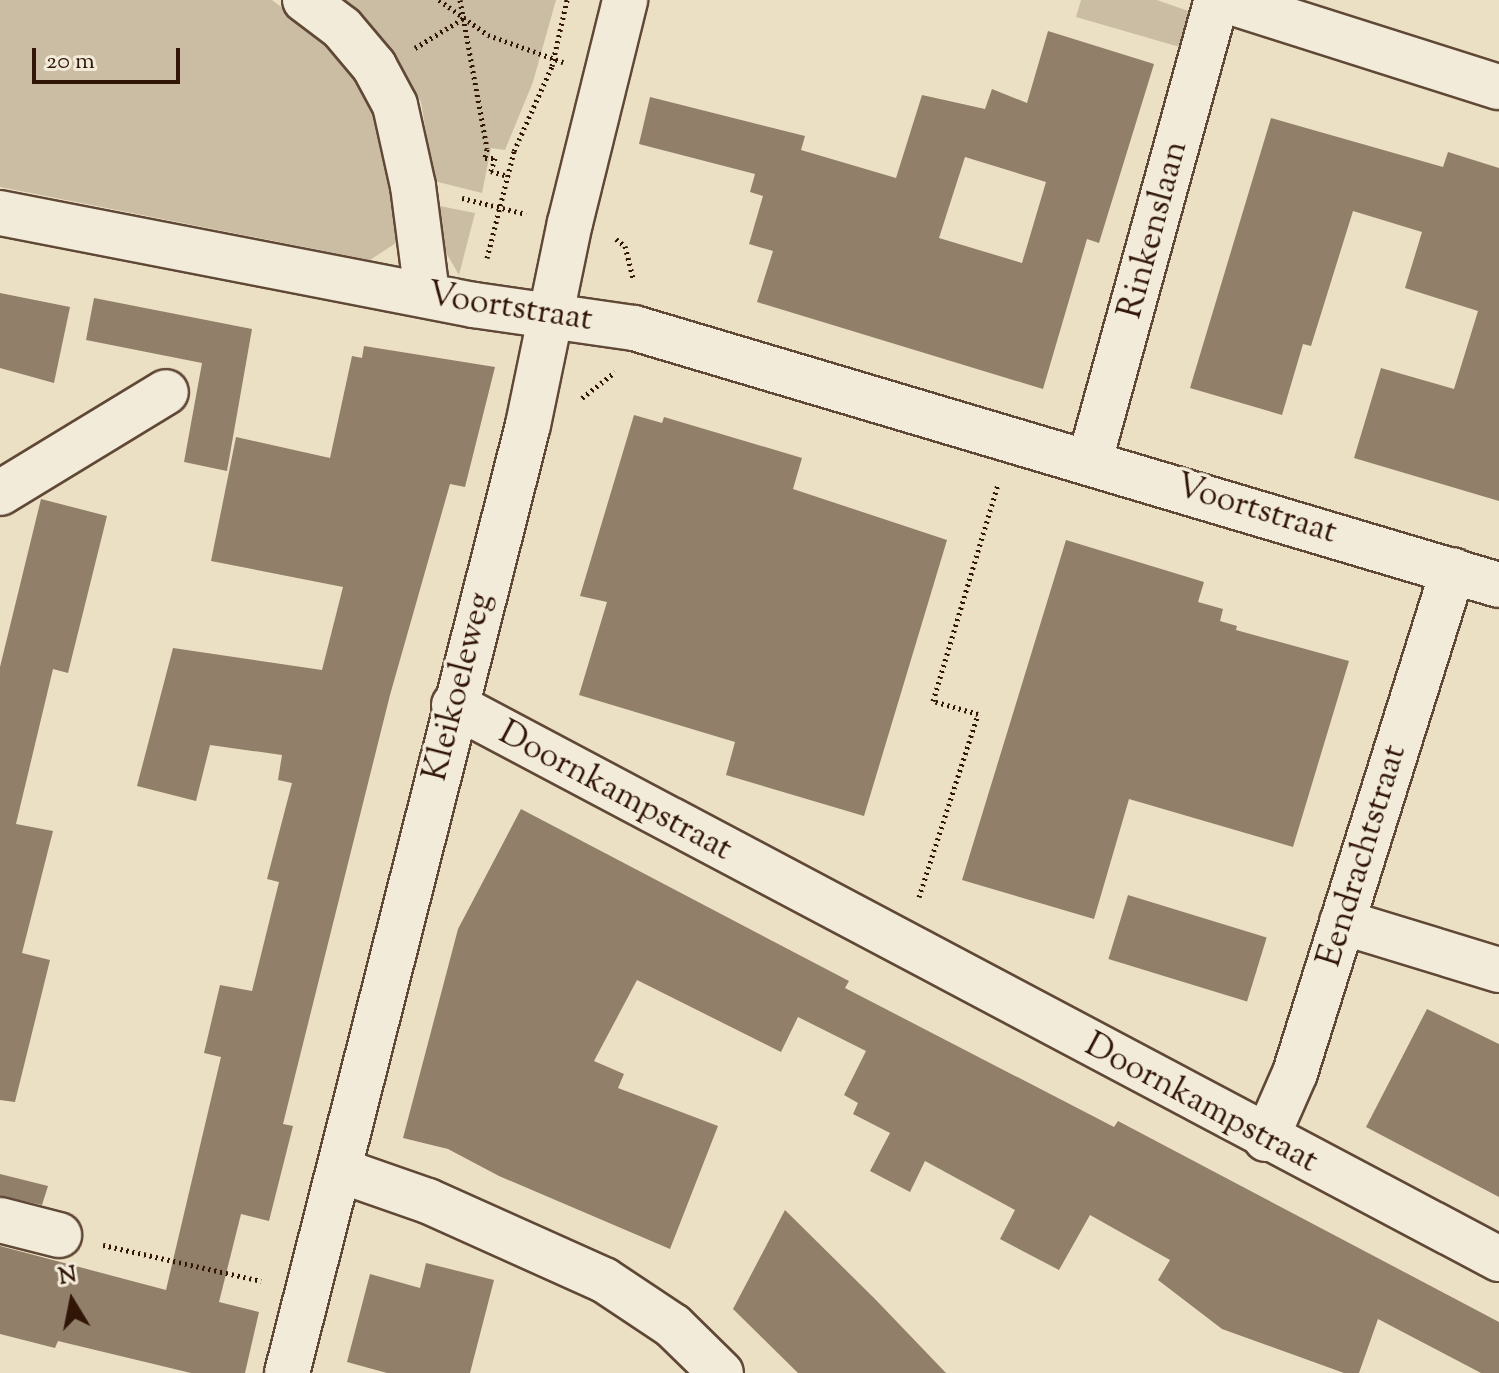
<!DOCTYPE html>
<html>
<head>
<meta charset="utf-8">
<style>
  body { margin:0 }
  #map { position:relative; width:1499px; height:1373px; overflow:hidden; background:#ebe0c4; font-family:"Sorts Mill Goudy",serif }
  div>[style] { position:absolute }
  .green>* { inset:0; background:#cbbda4 }
  .building>* { inset:0; background:#927f69; transform-origin:0 0 }
  .path>* { height:5px; margin-top:-2.5px; transform-origin:0; background:repeating-linear-gradient(90deg,#311507 0 2px,transparent 0 6px) }
  .roads { filter:drop-shadow(2px 0 #604836) drop-shadow(-2px 0 #604836) drop-shadow(0 2px #604836) drop-shadow(0 -2px #604836) }
  .minor>* { height:44px; margin:-22px; padding:0 22px; transform-origin:22px; border-radius:22px; background:#f2ebd9 }
  span { translate:-50% -50%; white-space:nowrap; text-align:center; line-height:1.15; -webkit-text-stroke:7px #f2ebd9; paint-order:stroke }
  .street-label { font-size:34px; color:#311507 }
  .north { position:absolute; left:32px; top:1261px; width:80px; height:80px; -webkit-text-stroke:6px #f2ebd9; paint-order:stroke; rotate:350deg; font-size:22px; font-weight:700; line-height:32px; text-align:center; color:#311507 }
  .north::after { content:''; display:block; margin:auto; width:28px; height:36px; background:#311507; clip-path:polygon(50% 0,100% 100%,50% 72%,0 100%) }
  .scale { position:absolute; left:32px; top:48px; width:148px; height:36px; box-sizing:border-box; border:4px solid #311507; border-top:0; padding-left:10px; font-size:24px; line-height:28px; white-space:nowrap; color:#311507; -webkit-text-stroke:6px #f2ebd9; paint-order:stroke }
</style>
</head>
<body>
<div id="map">
  <div class="green">
    <div style="clip-path:polygon(0 0,272px 0,328px 43px,372px 99px,389px 147px,396px 243px,370px 260px,0 187px)"></div>
    <div style="clip-path:polygon(338px 0,556px 0,533px 82px,505px 150px,491px 148px,482px 193px,434px 181px,421px 102px,397px 59px,365px 20px)"></div>
    <div style="clip-path:polygon(1081px 0,1157px 0,1191px 12px,1183px 48px,1076px 17px)"></div>
    <div style="clip-path:polygon(440px 206px,475px 213px,459px 275px,441px 244px)"></div>
  </div>
  <div class="building">
    <div style="clip-path:polygon(evenodd,1048px 31px,1154px 64px,1099px 243px,1087px 239px,1043px 389px,757px 302px,773px 251px,749px 244px,763px 196px,750px 192px,755px 174px,639px 144px,650px 97px,805px 136px,801px 150px,896px 178px,922px 95px,985px 109px,992px 89px,1027px 103px,1048px 31px,965px 157px,1046px 182px,1022px 263px,939px 238px,965px 157px)"></div>
    <div style="clip-path:polygon(1271px 118px,1443px 167px,1448px 152px,1499px 168px,1499px 501px,1354px 458px,1381px 368px,1454px 389px,1478px 311px,1405px 288px,1422px 232px,1353px 211px,1311px 346px,1303px 344px,1282px 415px,1190px 388px)"></div>
    <div style="clip-path:polygon(0 293px,70px 307px,54px 383px,0 368px)"></div>
    <div style="clip-path:polygon(94px 298px,252px 329px,227px 471px,184px 462px,202px 363px,86px 340px)"></div>
    <div style="clip-path:polygon(364px 346px,495px 367px,465px 487px,450px 484px,390px 695px,283px 1124px,293px 1126px,269px 1221px,241px 1214px,219px 1302px,259px 1312px,245px 1373px,191px 1373px,58px 1341px,55px 1348px,0 1334px,0 1246px,166px 1290px,221px 1057px,204px 1053px,220px 985px,252px 991px,279px 882px,267px 879px,292px 783px,278px 780px,282px 755px,210px 745px,196px 801px,137px 786px,173px 648px,322px 670px,343px 587px,211px 561px,236px 437px,330px 458px,352px 356px,362px 358px)"></div>
    <div style="clip-path:polygon(634px 415px,662px 423px,664px 417px,802px 458px,793px 489px,947px 540px,864px 816px,726px 775px,735px 742px,579px 695px,607px 602px,580px 596px)"></div>
    <div style="clip-path:polygon(41px 499px,107px 516px,68px 673px,53px 669px,16px 824px,53px 831px,22px 953px,50px 960px,15px 1102px,0 1100px,0 667px)"></div>
    <div style="clip-path:polygon(1066px 540px,1204px 582px,1198px 602px,1223px 609px,1220px 621px,1237px 626px,1236px 630px,1349px 661px,1293px 847px,1129px 799px,1094px 919px,962px 880px)"></div>
    <div style="clip-path:polygon(521px 809px,849px 981px,845px 988px,1114px 1127px,1118px 1121px,1499px 1322px,1499px 1373px,1481px 1373px,1378px 1319px,1359px 1373px,1344px 1373px,1222px 1329px,1158px 1280px,1170px 1260px,1090px 1215px,1059px 1270px,1000px 1239px,1015px 1210px,925px 1161px,910px 1192px,870px 1171px,890px 1133px,853px 1114px,858px 1103px,844px 1095px,866px 1051px,798px 1017px,781px 1052px,637px 980px,594px 1061px,624px 1074px,618px 1088px,718px 1126px,670px 1249px,499px 1176px,448px 1149px,403px 1138px,458px 929px)"></div>
    <div style="left:1128px;top:895px;width:145px;height:67px;rotate:17deg"></div>
    <div style="clip-path:polygon(1427px 1009px,1499px 1044px,1499px 1197px,1366px 1127px)"></div>
    <div style="clip-path:polygon(0 1174px,48px 1186px,42px 1205px,0 1196px)"></div>
    <div style="clip-path:polygon(785px 1210px,875px 1299px,946px 1373px,798px 1373px,733px 1309px)"></div>
    <div style="clip-path:polygon(426px 1263px,494px 1280px,470px 1373px,387px 1373px,347px 1362px,370px 1274px,420px 1288px)"></div>
  </div>
  <div class="path">
    <div style="left:439px;top:0;width:60px;rotate:35.5deg"></div>
    <div style="left:488px;top:35px;width:80px;rotate:19.8deg"></div>
    <div style="left:460px;top:0;width:151px;rotate:79.7deg"></div>
    <div style="left:487px;top:149px;width:9px;rotate:103deg"></div>
    <div style="left:485px;top:158px;width:10px"></div>
    <div style="left:495px;top:158px;width:14px;rotate:107deg"></div>
    <div style="left:491px;top:171px;width:17px;rotate:17deg"></div>
    <div style="left:415px;top:48px;width:57px;rotate:-31.5deg"></div>
    <div style="left:462px;top:198px;width:66px;rotate:14deg"></div>
    <div style="left:616px;top:239px;width:11px;rotate:38deg"></div>
    <div style="left:625px;top:246px;width:34px;rotate:76deg"></div>
    <div style="left:487px;top:258px;width:110px;rotate:-75.8deg"></div>
    <div style="left:514px;top:151px;width:93px;rotate:-65.9deg"></div>
    <div style="left:552px;top:66px;width:68px;rotate:-77.2deg"></div>
    <div style="left:582px;top:398px;width:42px;rotate:-38.2deg"></div>
    <div style="left:919px;top:897px;width:192px;rotate:-72.1deg"></div>
    <div style="left:978px;top:714px;width:47px;rotate:-163.9deg"></div>
    <div style="left:933px;top:701px;width:227px;rotate:-73.3deg"></div>
    <div style="left:103px;top:1245px;width:162px;rotate:12.8deg"></div>
  </div>
  <div class="roads">
    <div class="minor">
      <div style="left:305px;top:0;width:46px;rotate:37.1deg"></div>
      <div style="left:342px;top:28px;width:50px;rotate:49.9deg"></div>
      <div style="left:374px;top:66px;width:44px;rotate:61.7deg"></div>
      <div style="left:395px;top:105px;width:83px;rotate:77.5deg"></div>
      <div style="left:413px;top:186px;width:109px;rotate:82.6deg"></div>
      <div style="left:1224px;top:0;width:288px;rotate:17.6deg"></div>
      <div style="left:0;top:213px;width:483px;rotate:11deg"></div>
      <div style="left:474px;top:305px;width:162px;rotate:8.2deg"></div>
      <div style="left:634px;top:328px;width:902px;rotate:16.55deg"></div>
      <div style="left:1090px;top:460px;width:477px;rotate:-74.6deg"></div>
      <div style="left:0;top:493px;width:194px;rotate:-31.3deg"></div>
      <div style="left:454px;top:705px;width:1183px;rotate:27.93deg"></div>
      <div style="left:1342px;top:922px;width:164px;rotate:17deg"></div>
      <div style="left:1266px;top:1139px;width:72px;rotate:-66.3deg"></div>
      <div style="left:1295px;top:1073px;width:527px;rotate:-72.56deg"></div>
      <div style="left:339px;top:1170px;width:94px;rotate:19.2deg"></div>
      <div style="left:428px;top:1201px;width:193px;rotate:24.2deg"></div>
      <div style="left:604px;top:1280px;width:83px;rotate:33.7deg"></div>
      <div style="left:673px;top:1326px;width:67px;rotate:44.4deg"></div>
      <div style="left:0;top:1220px;width:61px;rotate:14.3deg"></div>
      <div style="left:287px;top:1373px;width:978px;rotate:-75.74deg"></div>
      <div style="left:528px;top:425px;width:206px;rotate:-78.3deg"></div>
      <div style="left:570px;top:223px;width:230px;rotate:-76.1deg"></div>
    </div>
  </div>
  <div class="street-label">
    <span style="left:1154px;top:230px;rotate:-75deg">Rinkenslaan</span>
    <span style="left:510px;top:308px;rotate:9deg">Voortstraat</span>
    <span style="left:1256px;top:510px;rotate:17deg">Voortstraat</span>
    <span style="left:459px;top:687px;rotate:-76deg">Kleikoeleweg</span>
    <span style="left:615px;top:792px;rotate:28deg">Doornkampstraat</span>
    <span style="left:1363px;top:856px;rotate:-73deg">Eendrachtstraat</span>
    <span style="left:1201px;top:1104px;rotate:28deg">Doornkampstraat</span>
  </div>
  <div class="north">N</div>
  <div class="scale">20 m</div>
</div>
</body>
</html>
